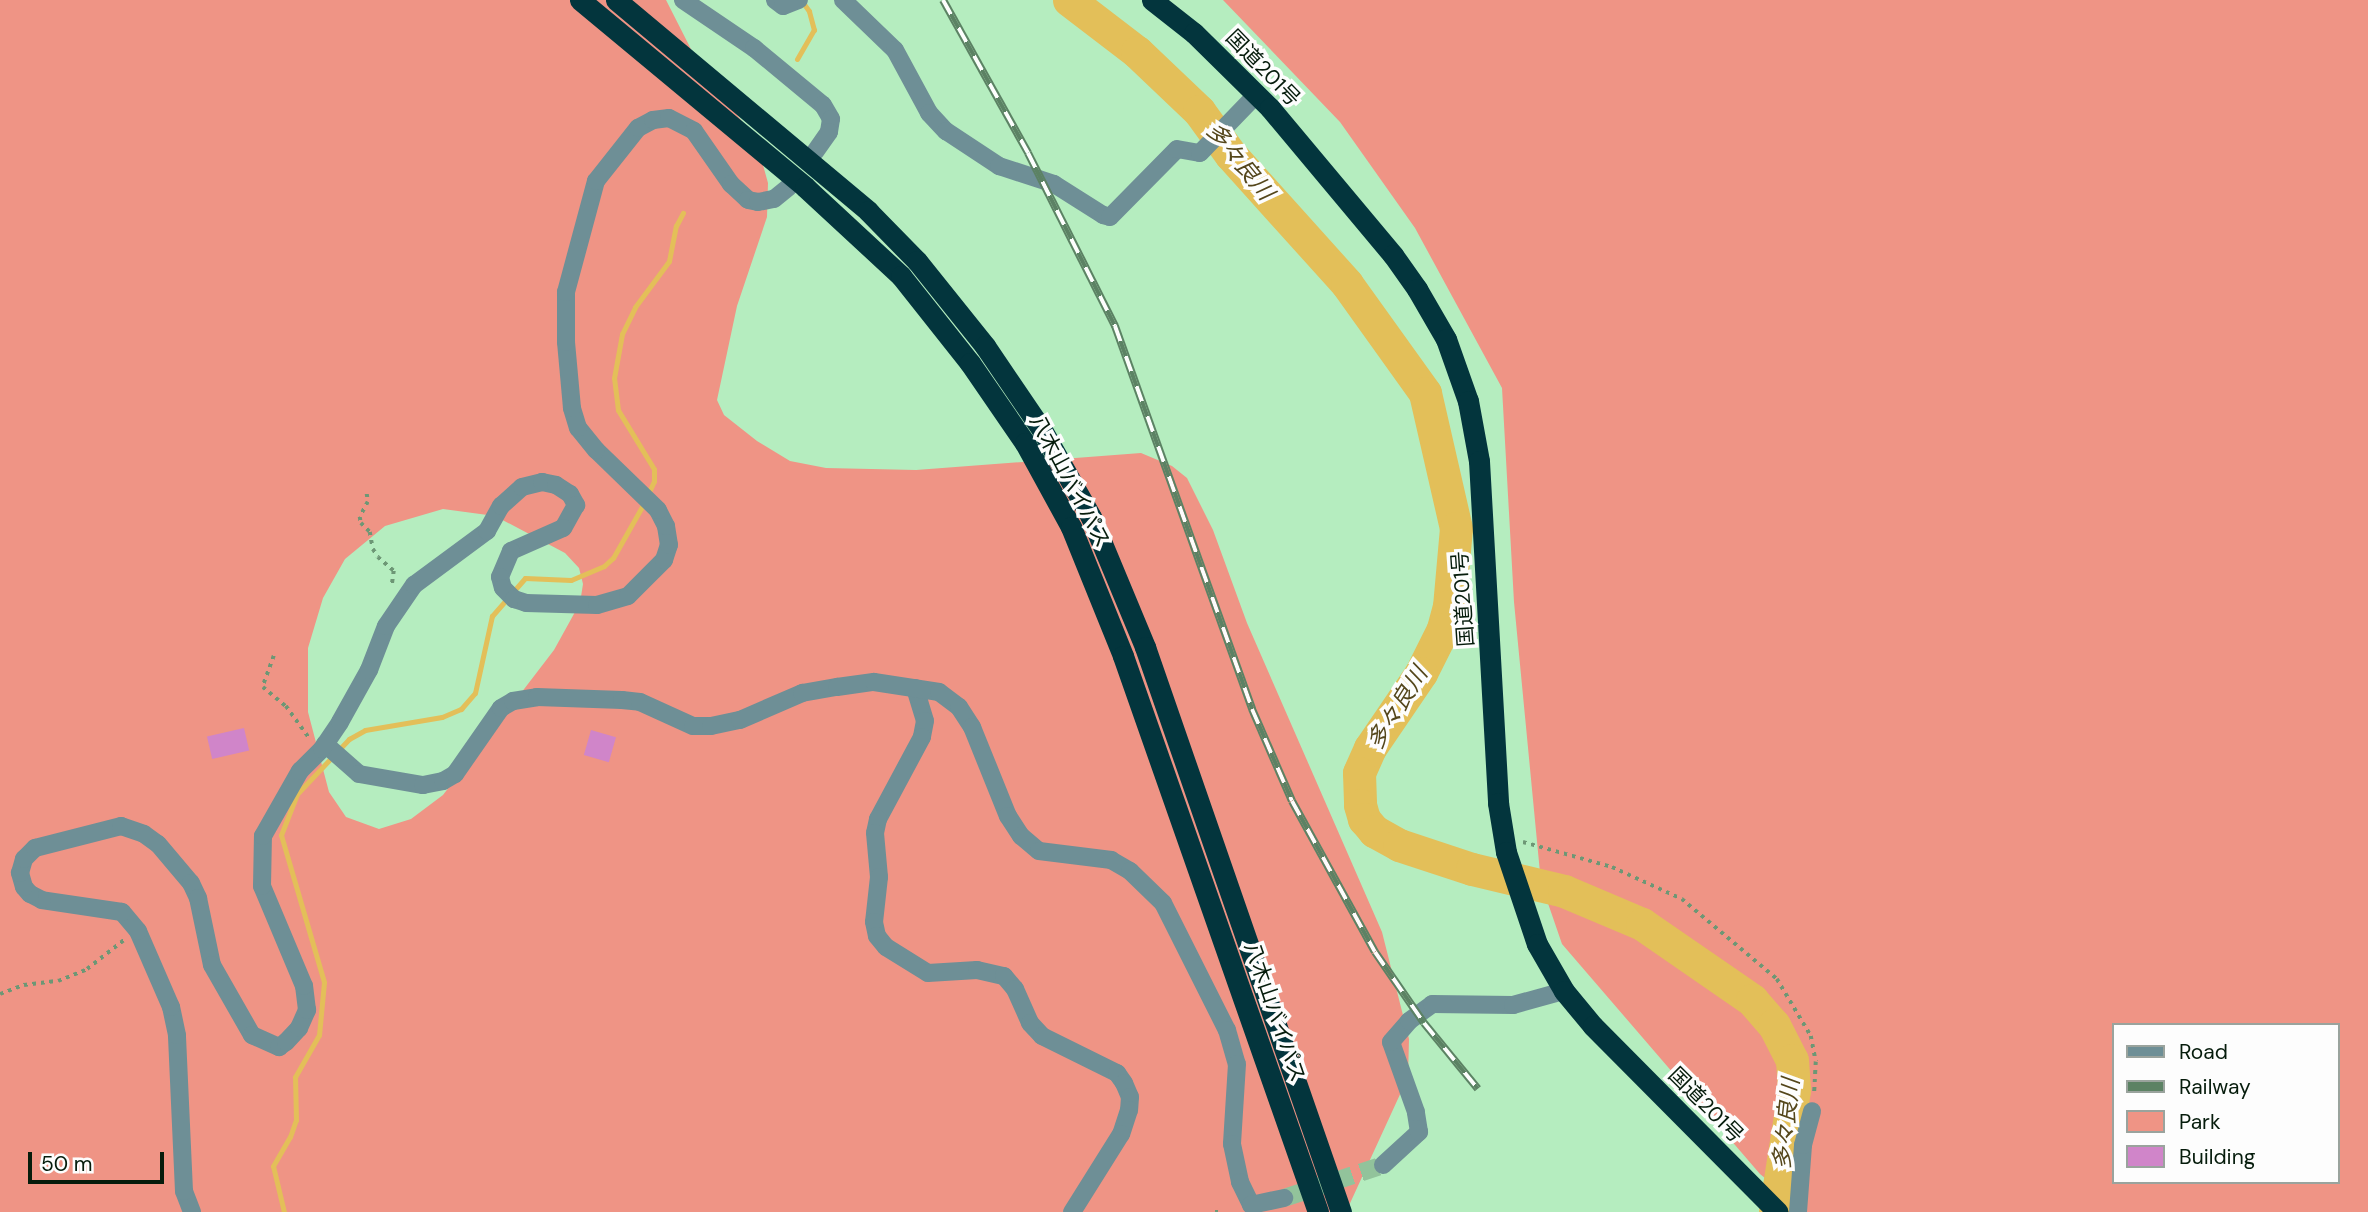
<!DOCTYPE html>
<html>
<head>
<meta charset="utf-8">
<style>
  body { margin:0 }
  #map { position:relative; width:2368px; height:1212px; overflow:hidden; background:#b5edbf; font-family:"DM Sans","Noto Sans JP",sans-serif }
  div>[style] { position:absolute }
  .green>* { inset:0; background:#ef9485 }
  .stream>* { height:5px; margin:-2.5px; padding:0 2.5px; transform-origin:2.5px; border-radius:2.5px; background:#e3bf59 }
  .river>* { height:33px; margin:-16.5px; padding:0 16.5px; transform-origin:16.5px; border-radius:16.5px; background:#e3bf59 }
  .building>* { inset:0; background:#d085c9; transform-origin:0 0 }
  .street-tunnel>* { height:18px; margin-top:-9px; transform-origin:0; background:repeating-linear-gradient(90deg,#92c39b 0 18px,transparent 0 27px) }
  .path>* { height:3.5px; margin-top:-1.75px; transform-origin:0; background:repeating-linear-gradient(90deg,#6d9775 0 3.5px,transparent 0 8.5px) }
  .street>* { height:18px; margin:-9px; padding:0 9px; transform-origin:9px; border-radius:9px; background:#6e8f96 }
  .highway>* { height:21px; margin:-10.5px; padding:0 10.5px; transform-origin:10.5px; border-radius:10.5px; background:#03353d }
  .rail>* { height:8px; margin-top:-4px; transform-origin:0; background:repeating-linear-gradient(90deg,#fdfdfd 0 16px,#5c8264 0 32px); box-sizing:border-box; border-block:2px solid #5c8264 }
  span { translate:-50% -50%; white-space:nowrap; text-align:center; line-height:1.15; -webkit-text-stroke:7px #fdfdfd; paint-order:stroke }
  .street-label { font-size:21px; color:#061c0c }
  .water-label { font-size:23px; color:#54461b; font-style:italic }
  .legend { position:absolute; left:2112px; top:1023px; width:228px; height:161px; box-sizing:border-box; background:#fdfdfd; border:2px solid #9aa39d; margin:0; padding:9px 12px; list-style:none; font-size:21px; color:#061c0c }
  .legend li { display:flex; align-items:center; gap:14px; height:35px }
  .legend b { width:35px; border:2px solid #9aa39d }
  .scale { position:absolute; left:28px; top:1152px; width:136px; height:32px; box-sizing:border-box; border:4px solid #061c0c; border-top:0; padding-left:9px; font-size:21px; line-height:24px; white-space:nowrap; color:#061c0c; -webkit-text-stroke:5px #fdfdfd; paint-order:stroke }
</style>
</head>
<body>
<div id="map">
  <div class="green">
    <div style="clip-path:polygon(evenodd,0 0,666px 0,697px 61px,756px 140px,768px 183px,767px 217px,737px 306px,717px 400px,724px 415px,757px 441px,790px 461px,826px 468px,916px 470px,1141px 453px,1172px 466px,1187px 478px,1213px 530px,1247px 623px,1382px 932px,1409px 1039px,1408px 1077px,1346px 1212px,0 1212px,0 0,443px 509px,495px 516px,565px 553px,579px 568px,583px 584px,580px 603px,554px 650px,443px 795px,411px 819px,379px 829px,346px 817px,329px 792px,308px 712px,308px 648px,323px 598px,345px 559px,385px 526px,443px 509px)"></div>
    <div style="clip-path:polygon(evenodd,1223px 0,2368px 0,2368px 1212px,1807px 1212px,1760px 1174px,1562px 944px,1541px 883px,1514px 602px,1502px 388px,1415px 228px,1340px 122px,1223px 0,2114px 1025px,2338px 1025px,2338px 1182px,2114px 1182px,2114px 1025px)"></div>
  </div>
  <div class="stream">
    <div style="left:797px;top:59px;width:34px;rotate:-60deg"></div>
    <div style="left:814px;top:30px;width:20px;rotate:-105deg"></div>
    <div style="left:809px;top:11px;width:14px;rotate:-126deg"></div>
    <div style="left:648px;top:494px;width:14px;rotate:-65deg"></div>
    <div style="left:654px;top:481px;width:12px;rotate:-90deg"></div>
    <div style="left:654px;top:469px;width:69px;rotate:-121.4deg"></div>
    <div style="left:618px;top:410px;width:32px;rotate:-97deg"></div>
    <div style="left:614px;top:378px;width:45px;rotate:-79.7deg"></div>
    <div style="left:622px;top:334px;width:30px;rotate:-64deg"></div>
    <div style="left:635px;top:307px;width:57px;rotate:-53.5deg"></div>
    <div style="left:669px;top:261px;width:36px;rotate:-79deg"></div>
    <div style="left:676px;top:226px;width:15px;rotate:-62deg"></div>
    <div style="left:284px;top:1212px;width:47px;rotate:-103.4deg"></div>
    <div style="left:273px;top:1166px;width:34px;rotate:-60deg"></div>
    <div style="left:290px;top:1137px;width:18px;rotate:-71deg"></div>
    <div style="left:296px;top:1120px;width:43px;rotate:-91.3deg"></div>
    <div style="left:295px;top:1077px;width:48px;rotate:-60.3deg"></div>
    <div style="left:319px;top:1035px;width:53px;rotate:-84.6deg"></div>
    <div style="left:324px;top:982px;width:153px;rotate:-106.3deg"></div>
    <div style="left:281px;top:835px;width:44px;rotate:-68.7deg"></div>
    <div style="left:297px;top:794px;width:76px;rotate:-46.6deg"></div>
    <div style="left:349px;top:739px;width:18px;rotate:-29deg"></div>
    <div style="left:365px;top:730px;width:78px;rotate:-9.6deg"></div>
    <div style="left:442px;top:717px;width:21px;rotate:-23deg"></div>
    <div style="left:461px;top:709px;width:21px;rotate:-49deg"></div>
    <div style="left:475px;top:693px;width:79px;rotate:-77.6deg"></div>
    <div style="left:492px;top:616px;width:50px;rotate:-49deg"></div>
    <div style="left:525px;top:578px;width:46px;rotate:2.5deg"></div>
    <div style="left:571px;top:580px;width:36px;rotate:-23deg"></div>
    <div style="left:604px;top:566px;width:12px;rotate:-42deg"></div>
    <div style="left:613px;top:558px;width:63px;rotate:-60.6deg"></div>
  </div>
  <div class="river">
    <div style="left:1069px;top:0;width:86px;rotate:37.4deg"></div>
    <div style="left:1137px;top:52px;width:86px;rotate:43.6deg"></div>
    <div style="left:1199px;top:111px;width:54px;rotate:54deg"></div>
    <div style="left:1231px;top:155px;width:173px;rotate:48deg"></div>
    <div style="left:1347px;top:284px;width:134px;rotate:54.4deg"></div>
    <div style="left:1425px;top:393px;width:139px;rotate:77.1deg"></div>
    <div style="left:1456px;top:528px;width:78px;rotate:95.1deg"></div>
    <div style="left:1449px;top:606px;width:24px;rotate:105deg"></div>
    <div style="left:1443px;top:629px;width:49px;rotate:116.6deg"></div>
    <div style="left:1421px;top:673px;width:91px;rotate:124.2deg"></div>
    <div style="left:1370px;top:748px;width:27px;rotate:114deg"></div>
    <div style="left:1359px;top:773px;width:32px;rotate:88deg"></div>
    <div style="left:1360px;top:805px;width:15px;rotate:74deg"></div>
    <div style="left:1364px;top:819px;width:16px;rotate:50deg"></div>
    <div style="left:1374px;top:831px;width:29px;rotate:29deg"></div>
    <div style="left:1399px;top:845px;width:77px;rotate:18.2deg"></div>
    <div style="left:1472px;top:869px;width:95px;rotate:13.4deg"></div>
    <div style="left:1564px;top:891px;width:85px;rotate:22.9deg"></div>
    <div style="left:1642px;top:924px;width:134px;rotate:34.6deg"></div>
    <div style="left:1752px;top:1000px;width:33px;rotate:49deg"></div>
    <div style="left:1774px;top:1025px;width:39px;rotate:63deg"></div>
    <div style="left:1792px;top:1060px;width:30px;rotate:86deg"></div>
    <div style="left:1794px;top:1090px;width:123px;rotate:98.9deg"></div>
  </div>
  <div class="building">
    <div style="left:244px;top:728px;width:23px;height:38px;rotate:77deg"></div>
    <div style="left:591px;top:730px;width:26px;height:26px;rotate:16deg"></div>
  </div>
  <div class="street-tunnel">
    <div style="left:1284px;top:1198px;width:104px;rotate:-18.4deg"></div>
  </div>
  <div class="path">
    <div style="left:367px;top:494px;width:8px;rotate:83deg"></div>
    <div style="left:368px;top:502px;width:17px;rotate:118deg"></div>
    <div style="left:360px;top:517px;width:6px;rotate:81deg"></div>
    <div style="left:361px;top:523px;width:13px;rotate:45deg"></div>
    <div style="left:370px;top:532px;width:17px;rotate:80deg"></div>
    <div style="left:373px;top:549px;width:9px;rotate:58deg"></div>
    <div style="left:378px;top:557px;width:21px;rotate:41deg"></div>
    <div style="left:394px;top:571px;width:14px;rotate:98deg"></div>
    <div style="left:274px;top:656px;width:33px;rotate:110deg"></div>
    <div style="left:263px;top:687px;width:30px;rotate:40deg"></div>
    <div style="left:286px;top:706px;width:41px;rotate:54deg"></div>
    <div style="left:1523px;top:842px;width:92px;rotate:15.7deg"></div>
    <div style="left:1612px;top:867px;width:77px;rotate:24.6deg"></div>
    <div style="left:1682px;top:899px;width:124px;rotate:40.1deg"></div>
    <div style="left:1777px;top:979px;width:66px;rotate:59.2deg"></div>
    <div style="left:1811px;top:1036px;width:26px;rotate:79deg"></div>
    <div style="left:1816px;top:1062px;width:33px;rotate:93deg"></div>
    <div style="left:0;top:994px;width:26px;rotate:-21deg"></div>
    <div style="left:24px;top:985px;width:34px;rotate:-7deg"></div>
    <div style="left:58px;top:981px;width:31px;rotate:-22deg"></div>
    <div style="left:87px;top:969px;width:47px;rotate:-38.1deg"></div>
    <div style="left:1215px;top:1212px;width:4px"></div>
  </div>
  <div class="street">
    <div style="left:683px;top:0;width:86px;rotate:34.1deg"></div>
    <div style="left:754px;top:48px;width:89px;rotate:39.6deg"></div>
    <div style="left:823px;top:105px;width:16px;rotate:60deg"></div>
    <div style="left:831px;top:119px;width:13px;rotate:99deg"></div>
    <div style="left:829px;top:132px;width:24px;rotate:125deg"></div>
    <div style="left:775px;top:0;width:10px;rotate:37deg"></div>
    <div style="left:783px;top:6px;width:17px;rotate:-21deg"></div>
    <div style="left:843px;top:0;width:72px;rotate:43.9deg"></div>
    <div style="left:895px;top:50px;width:72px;rotate:61.6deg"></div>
    <div style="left:929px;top:113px;width:25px;rotate:47deg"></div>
    <div style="left:946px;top:131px;width:64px;rotate:33.4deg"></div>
    <div style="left:999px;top:166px;width:58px;rotate:18.1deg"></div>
    <div style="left:1054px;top:184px;width:58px;rotate:32.3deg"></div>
    <div style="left:1103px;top:215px;width:7px;rotate:16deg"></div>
    <div style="left:1110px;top:217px;width:95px;rotate:-45.4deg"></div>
    <div style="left:1177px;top:149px;width:23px;rotate:10deg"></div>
    <div style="left:1200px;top:153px;width:82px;rotate:-46deg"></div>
    <div style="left:915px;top:688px;width:34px;rotate:73deg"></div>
    <div style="left:925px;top:721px;width:16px;rotate:101deg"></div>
    <div style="left:922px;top:737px;width:93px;rotate:118.2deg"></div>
    <div style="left:878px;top:819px;width:14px;rotate:102deg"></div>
    <div style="left:875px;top:833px;width:44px;rotate:84.8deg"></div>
    <div style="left:879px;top:877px;width:45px;rotate:96.3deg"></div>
    <div style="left:874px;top:922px;width:14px;rotate:78deg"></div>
    <div style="left:877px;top:936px;width:14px;rotate:51deg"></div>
    <div style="left:886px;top:947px;width:49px;rotate:31.8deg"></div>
    <div style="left:928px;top:973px;width:49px;rotate:-3.5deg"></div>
    <div style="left:977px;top:970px;width:28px;rotate:13deg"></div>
    <div style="left:1004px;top:976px;width:17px;rotate:50deg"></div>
    <div style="left:1015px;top:989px;width:37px;rotate:66deg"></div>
    <div style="left:1030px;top:1023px;width:18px;rotate:47deg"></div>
    <div style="left:1042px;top:1036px;width:84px;rotate:26.3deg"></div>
    <div style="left:1117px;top:1073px;width:12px;rotate:55deg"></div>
    <div style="left:1124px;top:1083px;width:15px;rotate:67deg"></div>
    <div style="left:1130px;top:1097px;width:13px;rotate:94deg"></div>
    <div style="left:1129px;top:1110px;width:25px;rotate:108deg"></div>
    <div style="left:1121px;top:1134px;width:92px;rotate:122.1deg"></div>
    <div style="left:325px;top:744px;width:45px;rotate:41.4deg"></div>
    <div style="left:359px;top:774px;width:65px;rotate:9.8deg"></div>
    <div style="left:423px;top:785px;width:20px;rotate:-11deg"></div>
    <div style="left:443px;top:781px;width:14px;rotate:-30deg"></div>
    <div style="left:455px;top:774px;width:80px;rotate:-55.1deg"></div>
    <div style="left:501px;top:708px;width:14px;rotate:-30deg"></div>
    <div style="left:513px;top:701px;width:24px;rotate:-9deg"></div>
    <div style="left:537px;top:697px;width:85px;rotate:2deg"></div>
    <div style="left:622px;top:700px;width:18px;rotate:6deg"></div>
    <div style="left:640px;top:702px;width:58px;rotate:24.4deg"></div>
    <div style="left:693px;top:726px;width:18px"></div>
    <div style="left:711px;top:726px;width:30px;rotate:-12deg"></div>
    <div style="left:740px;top:720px;width:68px;rotate:-23.5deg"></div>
    <div style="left:802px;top:693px;width:36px;rotate:-10deg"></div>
    <div style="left:837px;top:687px;width:37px;rotate:-8deg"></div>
    <div style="left:874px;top:682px;width:66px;rotate:8.7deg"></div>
    <div style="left:939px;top:692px;width:25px;rotate:37deg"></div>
    <div style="left:959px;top:707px;width:24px;rotate:57deg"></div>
    <div style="left:972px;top:727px;width:96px;rotate:68deg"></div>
    <div style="left:1008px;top:816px;width:24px;rotate:57deg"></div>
    <div style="left:1021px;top:836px;width:23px;rotate:40deg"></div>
    <div style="left:1039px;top:851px;width:73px;rotate:7.1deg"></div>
    <div style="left:1111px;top:860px;width:22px;rotate:30deg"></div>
    <div style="left:1130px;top:871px;width:46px;rotate:44.1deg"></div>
    <div style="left:1163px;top:903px;width:142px;rotate:63.3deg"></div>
    <div style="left:1227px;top:1030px;width:35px;rotate:74deg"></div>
    <div style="left:1237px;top:1064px;width:80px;rotate:93.6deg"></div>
    <div style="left:1232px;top:1144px;width:39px;rotate:78deg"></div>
    <div style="left:1240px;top:1182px;width:25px;rotate:64deg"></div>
    <div style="left:1251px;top:1205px;width:34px;rotate:-12deg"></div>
    <div style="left:1383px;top:1165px;width:49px;rotate:-42.5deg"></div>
    <div style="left:1419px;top:1132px;width:20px;rotate:-99deg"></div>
    <div style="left:1416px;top:1112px;width:74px;rotate:-109.7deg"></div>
    <div style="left:1391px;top:1042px;width:28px;rotate:-49deg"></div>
    <div style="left:1409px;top:1021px;width:29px;rotate:-36deg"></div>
    <div style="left:1432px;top:1004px;width:81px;rotate:0.7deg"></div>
    <div style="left:1513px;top:1005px;width:53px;rotate:-15.4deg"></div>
    <div style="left:192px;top:1212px;width:22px;rotate:-111deg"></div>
    <div style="left:184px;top:1191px;width:156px;rotate:-92.6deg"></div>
    <div style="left:177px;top:1035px;width:29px;rotate:-102deg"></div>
    <div style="left:171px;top:1007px;width:83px;rotate:-113.5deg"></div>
    <div style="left:138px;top:931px;width:25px;rotate:-130deg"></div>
    <div style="left:122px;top:912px;width:81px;rotate:-171.5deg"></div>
    <div style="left:42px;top:900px;width:13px;rotate:-153deg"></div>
    <div style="left:30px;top:894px;width:9px;rotate:-131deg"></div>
    <div style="left:24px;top:887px;width:15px;rotate:-106deg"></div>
    <div style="left:20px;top:873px;width:15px;rotate:-74deg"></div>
    <div style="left:24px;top:859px;width:16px;rotate:-45deg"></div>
    <div style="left:35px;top:848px;width:89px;rotate:-14.3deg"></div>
    <div style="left:121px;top:826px;width:24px;rotate:19deg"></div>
    <div style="left:144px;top:834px;width:17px;rotate:36deg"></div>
    <div style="left:158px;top:844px;width:51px;rotate:49.8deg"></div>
    <div style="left:191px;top:883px;width:17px;rotate:65deg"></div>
    <div style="left:198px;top:898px;width:68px;rotate:78.2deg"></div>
    <div style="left:212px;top:965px;width:81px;rotate:60.3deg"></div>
    <div style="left:252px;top:1035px;width:30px;rotate:24deg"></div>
    <div style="left:279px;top:1047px;width:9px;rotate:-36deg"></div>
    <div style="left:286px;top:1042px;width:19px;rotate:-47deg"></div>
    <div style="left:299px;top:1028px;width:20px;rotate:-66deg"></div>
    <div style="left:307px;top:1010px;width:24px;rotate:-97deg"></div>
    <div style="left:304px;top:986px;width:108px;rotate:-112.8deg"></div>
    <div style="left:262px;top:886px;width:50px;rotate:-88.9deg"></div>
    <div style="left:263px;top:836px;width:75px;rotate:-60.4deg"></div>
    <div style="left:300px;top:771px;width:31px;rotate:-45deg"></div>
    <div style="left:322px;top:749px;width:32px;rotate:-56deg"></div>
    <div style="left:340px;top:722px;width:60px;rotate:-60.9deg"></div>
    <div style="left:369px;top:670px;width:47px;rotate:-68.9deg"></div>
    <div style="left:386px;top:626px;width:50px;rotate:-55.7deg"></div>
    <div style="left:414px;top:585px;width:91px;rotate:-36.5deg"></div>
    <div style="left:487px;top:531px;width:29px;rotate:-61deg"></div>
    <div style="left:501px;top:506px;width:28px;rotate:-42deg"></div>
    <div style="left:522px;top:487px;width:21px;rotate:-14deg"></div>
    <div style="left:542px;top:482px;width:14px;rotate:12deg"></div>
    <div style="left:556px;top:485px;width:17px;rotate:33deg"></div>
    <div style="left:570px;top:494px;width:13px;rotate:61deg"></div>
    <div style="left:576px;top:505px;width:26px;rotate:119deg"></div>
    <div style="left:563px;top:528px;width:57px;rotate:156.1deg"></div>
    <div style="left:511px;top:551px;width:28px;rotate:113deg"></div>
    <div style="left:500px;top:577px;width:11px;rotate:75deg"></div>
    <div style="left:503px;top:588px;width:16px;rotate:45deg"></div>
    <div style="left:514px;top:599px;width:13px;rotate:18deg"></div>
    <div style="left:526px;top:603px;width:71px;rotate:1.6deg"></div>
    <div style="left:597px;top:605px;width:32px;rotate:-16deg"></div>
    <div style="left:628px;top:596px;width:51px;rotate:-45deg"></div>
    <div style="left:664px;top:560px;width:16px;rotate:-72deg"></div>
    <div style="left:669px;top:545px;width:19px;rotate:-99deg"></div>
    <div style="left:666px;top:526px;width:18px;rotate:-117deg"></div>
    <div style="left:658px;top:510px;width:86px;rotate:-135.9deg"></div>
    <div style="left:596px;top:450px;width:28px;rotate:-129deg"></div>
    <div style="left:578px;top:428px;width:21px;rotate:-107deg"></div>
    <div style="left:572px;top:408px;width:66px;rotate:-95.2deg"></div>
    <div style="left:566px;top:342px;width:50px;rotate:-90deg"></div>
    <div style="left:566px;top:292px;width:115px;rotate:-74.9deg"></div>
    <div style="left:596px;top:181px;width:68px;rotate:-51.6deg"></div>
    <div style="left:638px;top:128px;width:17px;rotate:-28deg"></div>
    <div style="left:653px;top:120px;width:16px;rotate:-7deg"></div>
    <div style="left:669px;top:118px;width:28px;rotate:27deg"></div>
    <div style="left:694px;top:131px;width:65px;rotate:55.1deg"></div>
    <div style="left:731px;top:184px;width:23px;rotate:43deg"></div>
    <div style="left:748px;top:200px;width:10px;rotate:11deg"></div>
    <div style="left:758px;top:202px;width:16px;rotate:-11deg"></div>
    <div style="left:774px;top:199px;width:19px;rotate:-39deg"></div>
    <div style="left:1798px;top:1212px;width:67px;rotate:-85.7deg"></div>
    <div style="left:1803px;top:1145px;width:35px;rotate:-75deg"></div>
  </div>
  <div class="highway">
    <div style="left:580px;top:0;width:293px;rotate:39.7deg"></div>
    <div style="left:805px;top:187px;width:131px;rotate:42.8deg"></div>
    <div style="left:901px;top:276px;width:111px;rotate:51.6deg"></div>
    <div style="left:970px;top:363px;width:97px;rotate:55.5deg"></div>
    <div style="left:1025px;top:443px;width:96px;rotate:61.3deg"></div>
    <div style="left:1071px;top:527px;width:139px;rotate:68deg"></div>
    <div style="left:1123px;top:656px;width:589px;rotate:70.67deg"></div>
    <div style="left:616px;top:0;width:329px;rotate:39.9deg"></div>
    <div style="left:868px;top:211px;width:70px;rotate:45.6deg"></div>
    <div style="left:917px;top:261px;width:109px;rotate:51.3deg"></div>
    <div style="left:985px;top:346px;width:102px;rotate:55.8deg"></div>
    <div style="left:1042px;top:430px;width:100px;rotate:60.6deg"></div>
    <div style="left:1091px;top:517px;width:141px;rotate:67.4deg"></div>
    <div style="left:1145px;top:647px;width:598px;rotate:70.87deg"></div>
    <div style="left:1152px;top:0;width:53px;rotate:38.2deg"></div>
    <div style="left:1194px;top:33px;width:107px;rotate:44.6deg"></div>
    <div style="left:1270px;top:108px;width:192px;rotate:50.1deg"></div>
    <div style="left:1393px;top:255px;width:42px;rotate:54.8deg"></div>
    <div style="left:1417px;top:289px;width:58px;rotate:59.9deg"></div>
    <div style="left:1446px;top:339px;width:66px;rotate:70.5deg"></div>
    <div style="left:1468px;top:401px;width:61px;rotate:79.6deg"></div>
    <div style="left:1479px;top:461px;width:343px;rotate:86.8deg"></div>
    <div style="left:1498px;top:803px;width:50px;rotate:80.7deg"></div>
    <div style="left:1506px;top:852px;width:97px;rotate:71.4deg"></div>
    <div style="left:1537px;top:944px;width:54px;rotate:60.1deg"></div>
    <div style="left:1564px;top:991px;width:45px;rotate:50.4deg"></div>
    <div style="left:1593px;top:1026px;width:262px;rotate:45.2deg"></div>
  </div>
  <div class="rail">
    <div style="left:943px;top:0;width:175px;rotate:60.9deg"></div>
    <div style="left:1028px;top:153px;width:194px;rotate:63.3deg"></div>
    <div style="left:1115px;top:326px;width:407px;rotate:70.3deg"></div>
    <div style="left:1252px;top:709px;width:100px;rotate:66.5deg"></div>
    <div style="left:1292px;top:801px;width:172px;rotate:61.2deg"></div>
    <div style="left:1375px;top:952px;width:86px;rotate:55.4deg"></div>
    <div style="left:1424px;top:1023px;width:85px;rotate:50.7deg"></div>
  </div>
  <div class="street-label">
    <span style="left:1263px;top:68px;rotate:46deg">国道201号</span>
    <span style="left:1070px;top:481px;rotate:62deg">八木山バイパス</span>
    <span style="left:1463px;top:599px;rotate:-94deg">国道201号</span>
    <span style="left:1275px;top:1012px;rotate:71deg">八木山バイパス</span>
    <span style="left:1706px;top:1105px;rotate:45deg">国道201号</span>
  </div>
  <div class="water-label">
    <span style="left:1240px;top:161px;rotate:51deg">多々良川</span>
    <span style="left:1397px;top:708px;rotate:-58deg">多々良川</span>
    <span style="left:1786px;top:1124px;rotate:-84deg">多々良川</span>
  </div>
  <ul class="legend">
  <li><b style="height:9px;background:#6e8f96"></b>Road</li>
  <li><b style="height:9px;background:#5c8264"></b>Railway</li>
  <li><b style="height:19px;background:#ef9485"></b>Park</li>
  <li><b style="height:19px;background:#d085c9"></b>Building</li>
  </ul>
  <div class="scale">50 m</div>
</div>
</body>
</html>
